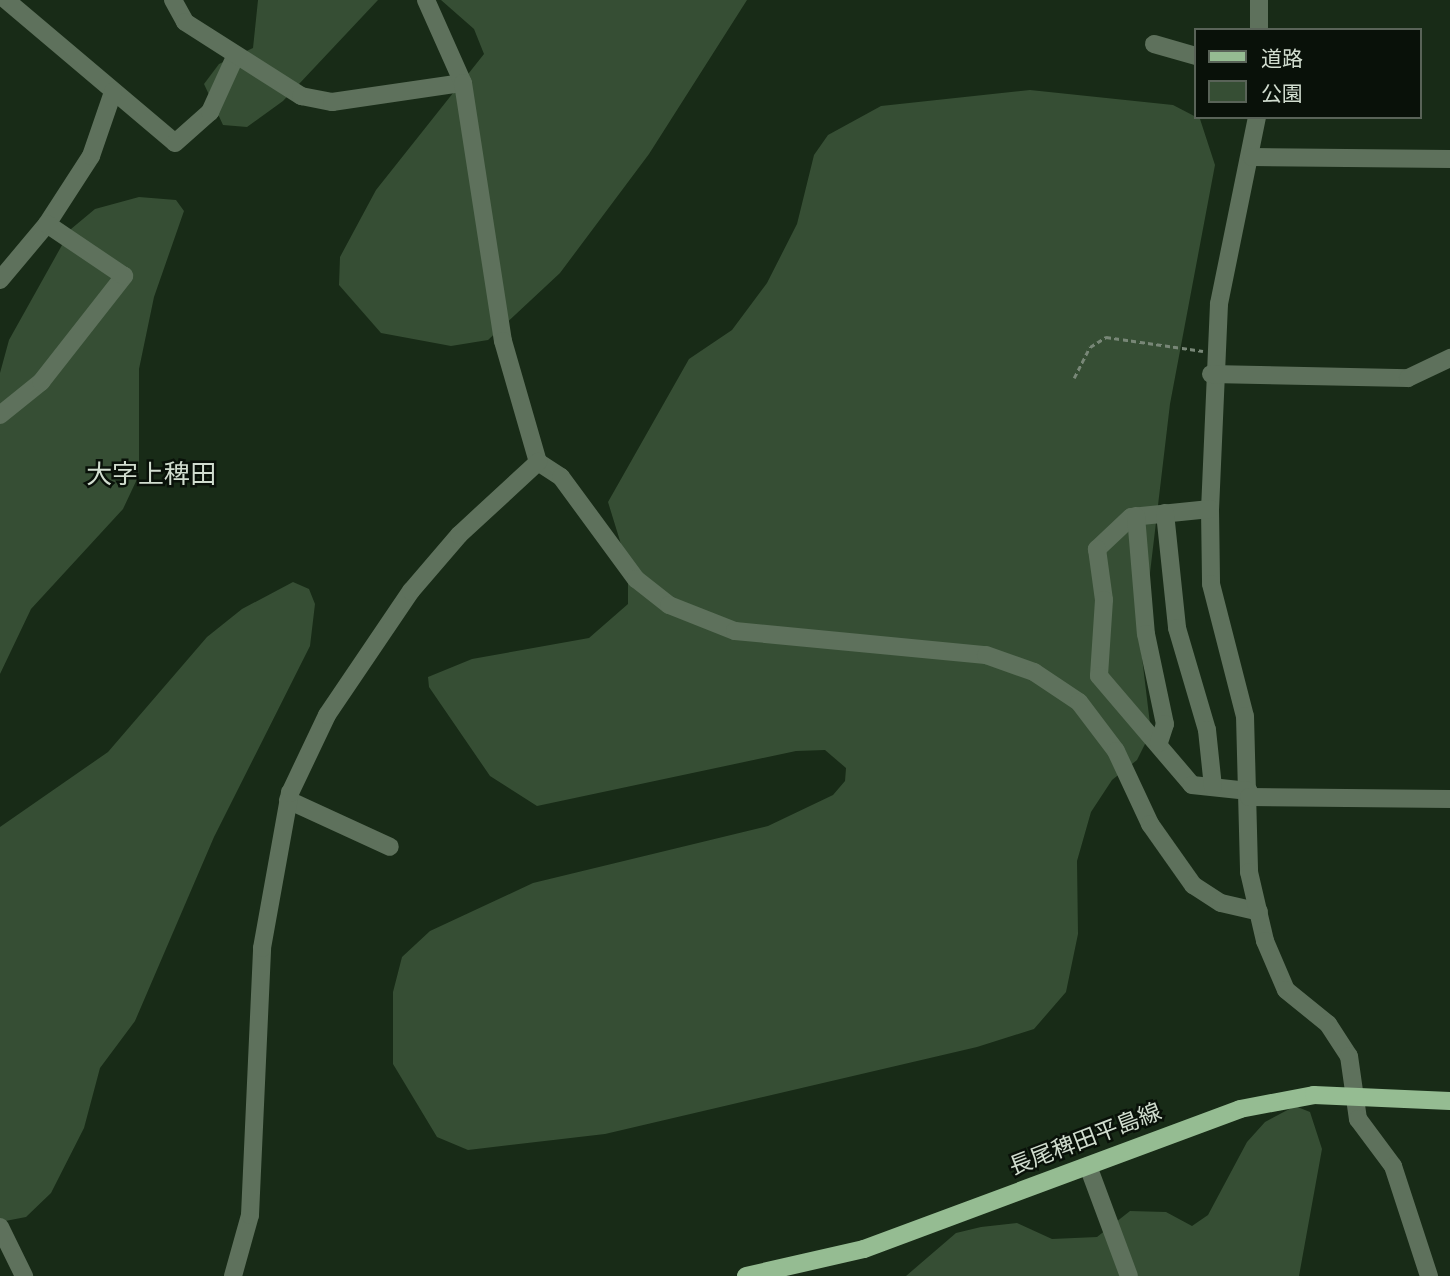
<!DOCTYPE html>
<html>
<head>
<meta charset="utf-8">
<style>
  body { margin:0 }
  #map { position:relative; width:1450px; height:1276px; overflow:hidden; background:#182b17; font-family:Helvetica,"Noto Sans JP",sans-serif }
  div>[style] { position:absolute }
  .green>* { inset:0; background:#364e34 }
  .path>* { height:2.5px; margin-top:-1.25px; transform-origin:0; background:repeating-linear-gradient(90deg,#788777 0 5px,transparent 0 8.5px) }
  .minor>* { height:18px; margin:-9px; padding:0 9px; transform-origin:9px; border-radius:9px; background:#5e715c }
  .major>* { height:18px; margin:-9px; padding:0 9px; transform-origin:9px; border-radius:9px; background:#95bc92 }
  span { translate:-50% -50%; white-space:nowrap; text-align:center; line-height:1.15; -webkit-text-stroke:5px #091109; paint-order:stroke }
  .street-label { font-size:23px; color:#d1ddcf }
  .quarter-label { font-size:26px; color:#d1ddcf }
  .legend { position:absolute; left:1194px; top:28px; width:228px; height:91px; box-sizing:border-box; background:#091109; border:2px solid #596358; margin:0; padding:9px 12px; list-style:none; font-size:21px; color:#d1ddcf }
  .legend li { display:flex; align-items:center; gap:14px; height:35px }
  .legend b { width:35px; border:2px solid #596358 }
</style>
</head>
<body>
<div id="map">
  <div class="green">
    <div style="clip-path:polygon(258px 0,378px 0,283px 101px,247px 127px,223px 125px,204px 84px,219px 64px,253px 48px)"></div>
    <div style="clip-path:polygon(441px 0,747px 0,649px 154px,560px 273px,488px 340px,451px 346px,381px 333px,339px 285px,340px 257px,376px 190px,484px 54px,474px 29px)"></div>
    <div style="clip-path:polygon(1030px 90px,1173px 105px,1200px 119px,1215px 165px,1170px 404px,1141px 649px,1151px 732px,1137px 760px,1112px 780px,1091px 812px,1077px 861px,1078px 934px,1066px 992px,1034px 1029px,977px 1047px,605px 1134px,468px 1150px,437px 1137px,393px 1064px,393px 992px,402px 957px,430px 931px,533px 883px,768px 826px,833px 795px,845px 781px,846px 768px,825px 750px,796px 751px,537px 806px,490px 776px,429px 687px,428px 677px,472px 659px,589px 638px,628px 604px,628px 567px,608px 502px,689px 359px,732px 330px,767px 283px,797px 224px,814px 155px,828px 135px,881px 106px)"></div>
    <div style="clip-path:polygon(139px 197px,176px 200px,184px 211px,154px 297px,139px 369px,139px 475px,123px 509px,31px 609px,0 674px,0 373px,9px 340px,71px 229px,95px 209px)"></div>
    <div style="clip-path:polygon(293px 582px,309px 589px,315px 604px,310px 646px,214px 837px,135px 1021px,100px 1068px,84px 1128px,51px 1193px,26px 1217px,0 1222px,0 827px,108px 752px,207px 637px,242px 609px)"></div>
    <div style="clip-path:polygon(1295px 1106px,1310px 1112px,1322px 1149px,1299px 1276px,906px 1276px,956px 1233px,981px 1227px,1017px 1223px,1052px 1239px,1097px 1237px,1130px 1211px,1166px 1212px,1192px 1226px,1208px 1215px,1247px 1142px,1265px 1122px)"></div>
  </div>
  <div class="path">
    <div style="left:1074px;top:378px;width:35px;rotate:-63deg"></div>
    <div style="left:1090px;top:347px;width:19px;rotate:-32deg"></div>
    <div style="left:1106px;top:337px;width:98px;rotate:8.2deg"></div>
  </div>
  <div class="minor">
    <div style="left:6px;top:0;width:221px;rotate:40.2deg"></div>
    <div style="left:175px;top:143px;width:47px;rotate:-41.5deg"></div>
    <div style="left:210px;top:112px;width:58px;rotate:-65.6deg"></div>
    <div style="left:173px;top:0;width:25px;rotate:61deg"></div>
    <div style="left:185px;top:22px;width:138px;rotate:32.5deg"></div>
    <div style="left:301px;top:96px;width:32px;rotate:11deg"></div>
    <div style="left:332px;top:102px;width:132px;rotate:-8.3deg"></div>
    <div style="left:426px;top:0;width:91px;rotate:66deg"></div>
    <div style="left:463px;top:83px;width:261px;rotate:81.2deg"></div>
    <div style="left:503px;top:341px;width:126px;rotate:73.9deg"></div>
    <div style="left:538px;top:462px;width:27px;rotate:33deg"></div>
    <div style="left:561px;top:477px;width:127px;rotate:53.7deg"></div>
    <div style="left:636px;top:579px;width:42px;rotate:38.2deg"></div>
    <div style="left:669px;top:605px;width:71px;rotate:21.5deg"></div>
    <div style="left:735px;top:631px;width:252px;rotate:5.5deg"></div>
    <div style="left:986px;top:655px;width:51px;rotate:19.5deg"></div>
    <div style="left:1034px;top:672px;width:54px;rotate:33.7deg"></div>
    <div style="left:1079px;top:702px;width:61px;rotate:52.9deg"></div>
    <div style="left:1116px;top:751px;width:81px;rotate:65deg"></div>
    <div style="left:1150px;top:824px;width:75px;rotate:54.8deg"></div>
    <div style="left:1193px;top:885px;width:33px;rotate:33deg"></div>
    <div style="left:1221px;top:903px;width:39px;rotate:13deg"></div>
    <div style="left:1259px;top:0;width:30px;rotate:90deg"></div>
    <div style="left:1154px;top:44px;width:44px;rotate:15.9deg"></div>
    <div style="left:1257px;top:117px;width:191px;rotate:101.5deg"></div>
    <div style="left:1219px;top:304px;width:205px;rotate:92.5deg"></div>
    <div style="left:1210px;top:509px;width:75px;rotate:89.2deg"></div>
    <div style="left:1211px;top:584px;width:136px;rotate:75.6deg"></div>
    <div style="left:1245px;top:716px;width:156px;rotate:88.5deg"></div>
    <div style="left:1249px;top:872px;width:71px;rotate:76.9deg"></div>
    <div style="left:1265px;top:941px;width:53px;rotate:66.8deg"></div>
    <div style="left:1286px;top:990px;width:54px;rotate:39deg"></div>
    <div style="left:1328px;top:1024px;width:38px;rotate:57deg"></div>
    <div style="left:1349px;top:1056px;width:64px;rotate:81.9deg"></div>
    <div style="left:1358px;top:1119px;width:59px;rotate:53.3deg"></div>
    <div style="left:1393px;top:1166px;width:116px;rotate:71.9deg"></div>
    <div style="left:1252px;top:157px;width:198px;rotate:0.6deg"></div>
    <div style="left:0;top:280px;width:73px;rotate:-50deg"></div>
    <div style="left:47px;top:224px;width:81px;rotate:-57.1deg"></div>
    <div style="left:91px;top:156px;width:68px;rotate:-71deg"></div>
    <div style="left:1211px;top:374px;width:197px;rotate:1.2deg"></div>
    <div style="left:1408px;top:378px;width:47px;rotate:-25.5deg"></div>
    <div style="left:0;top:415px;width:53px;rotate:-38.8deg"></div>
    <div style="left:41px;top:382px;width:135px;rotate:-51.9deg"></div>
    <div style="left:124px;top:276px;width:93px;rotate:-146deg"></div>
    <div style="left:1210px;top:509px;width:79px;rotate:174.2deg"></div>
    <div style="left:1131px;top:517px;width:47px;rotate:136.7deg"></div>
    <div style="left:1097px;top:549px;width:51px;rotate:82.2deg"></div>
    <div style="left:1104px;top:600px;width:76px;rotate:93.8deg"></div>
    <div style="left:1099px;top:676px;width:143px;rotate:49.5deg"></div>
    <div style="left:1192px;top:785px;width:57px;rotate:6deg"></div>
    <div style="left:1165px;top:513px;width:116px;rotate:84deg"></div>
    <div style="left:1177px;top:628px;width:106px;rotate:73.6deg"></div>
    <div style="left:1207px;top:730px;width:57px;rotate:84deg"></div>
    <div style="left:1136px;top:516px;width:118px;rotate:85.2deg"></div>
    <div style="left:1146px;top:634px;width:92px;rotate:78.1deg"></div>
    <div style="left:1165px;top:724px;width:20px;rotate:108deg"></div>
    <div style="left:1249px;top:797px;width:201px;rotate:0.6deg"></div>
    <div style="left:288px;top:800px;width:112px;rotate:24.7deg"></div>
    <div style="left:1088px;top:1166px;width:117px;rotate:69.6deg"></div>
    <div style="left:0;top:1227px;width:55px;rotate:63.9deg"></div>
    <div style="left:233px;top:1276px;width:63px;rotate:-74.4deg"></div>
    <div style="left:250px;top:1215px;width:267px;rotate:-87.4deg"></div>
    <div style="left:262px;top:948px;width:158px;rotate:-79.8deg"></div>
    <div style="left:290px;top:793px;width:86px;rotate:-64.6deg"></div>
    <div style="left:327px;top:715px;width:150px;rotate:-55.9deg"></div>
    <div style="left:411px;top:591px;width:74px;rotate:-49.4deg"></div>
    <div style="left:459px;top:535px;width:108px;rotate:-42.7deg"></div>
  </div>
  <div class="major">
    <div style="left:746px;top:1276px;width:121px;rotate:-12.9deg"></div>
    <div style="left:864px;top:1249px;width:401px;rotate:-20.4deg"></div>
    <div style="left:1240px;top:1109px;width:75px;rotate:-10.7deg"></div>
    <div style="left:1314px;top:1095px;width:136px;rotate:2.5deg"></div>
  </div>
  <div class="street-label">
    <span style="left:1085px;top:1139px;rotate:-21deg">長尾稗田平島線</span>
  </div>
  <div class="quarter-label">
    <span style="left:151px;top:475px">大字上稗田</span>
  </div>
  <ul class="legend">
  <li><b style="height:9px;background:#95bc92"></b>道路</li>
  <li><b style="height:19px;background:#364e34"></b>公園</li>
  </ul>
</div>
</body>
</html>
